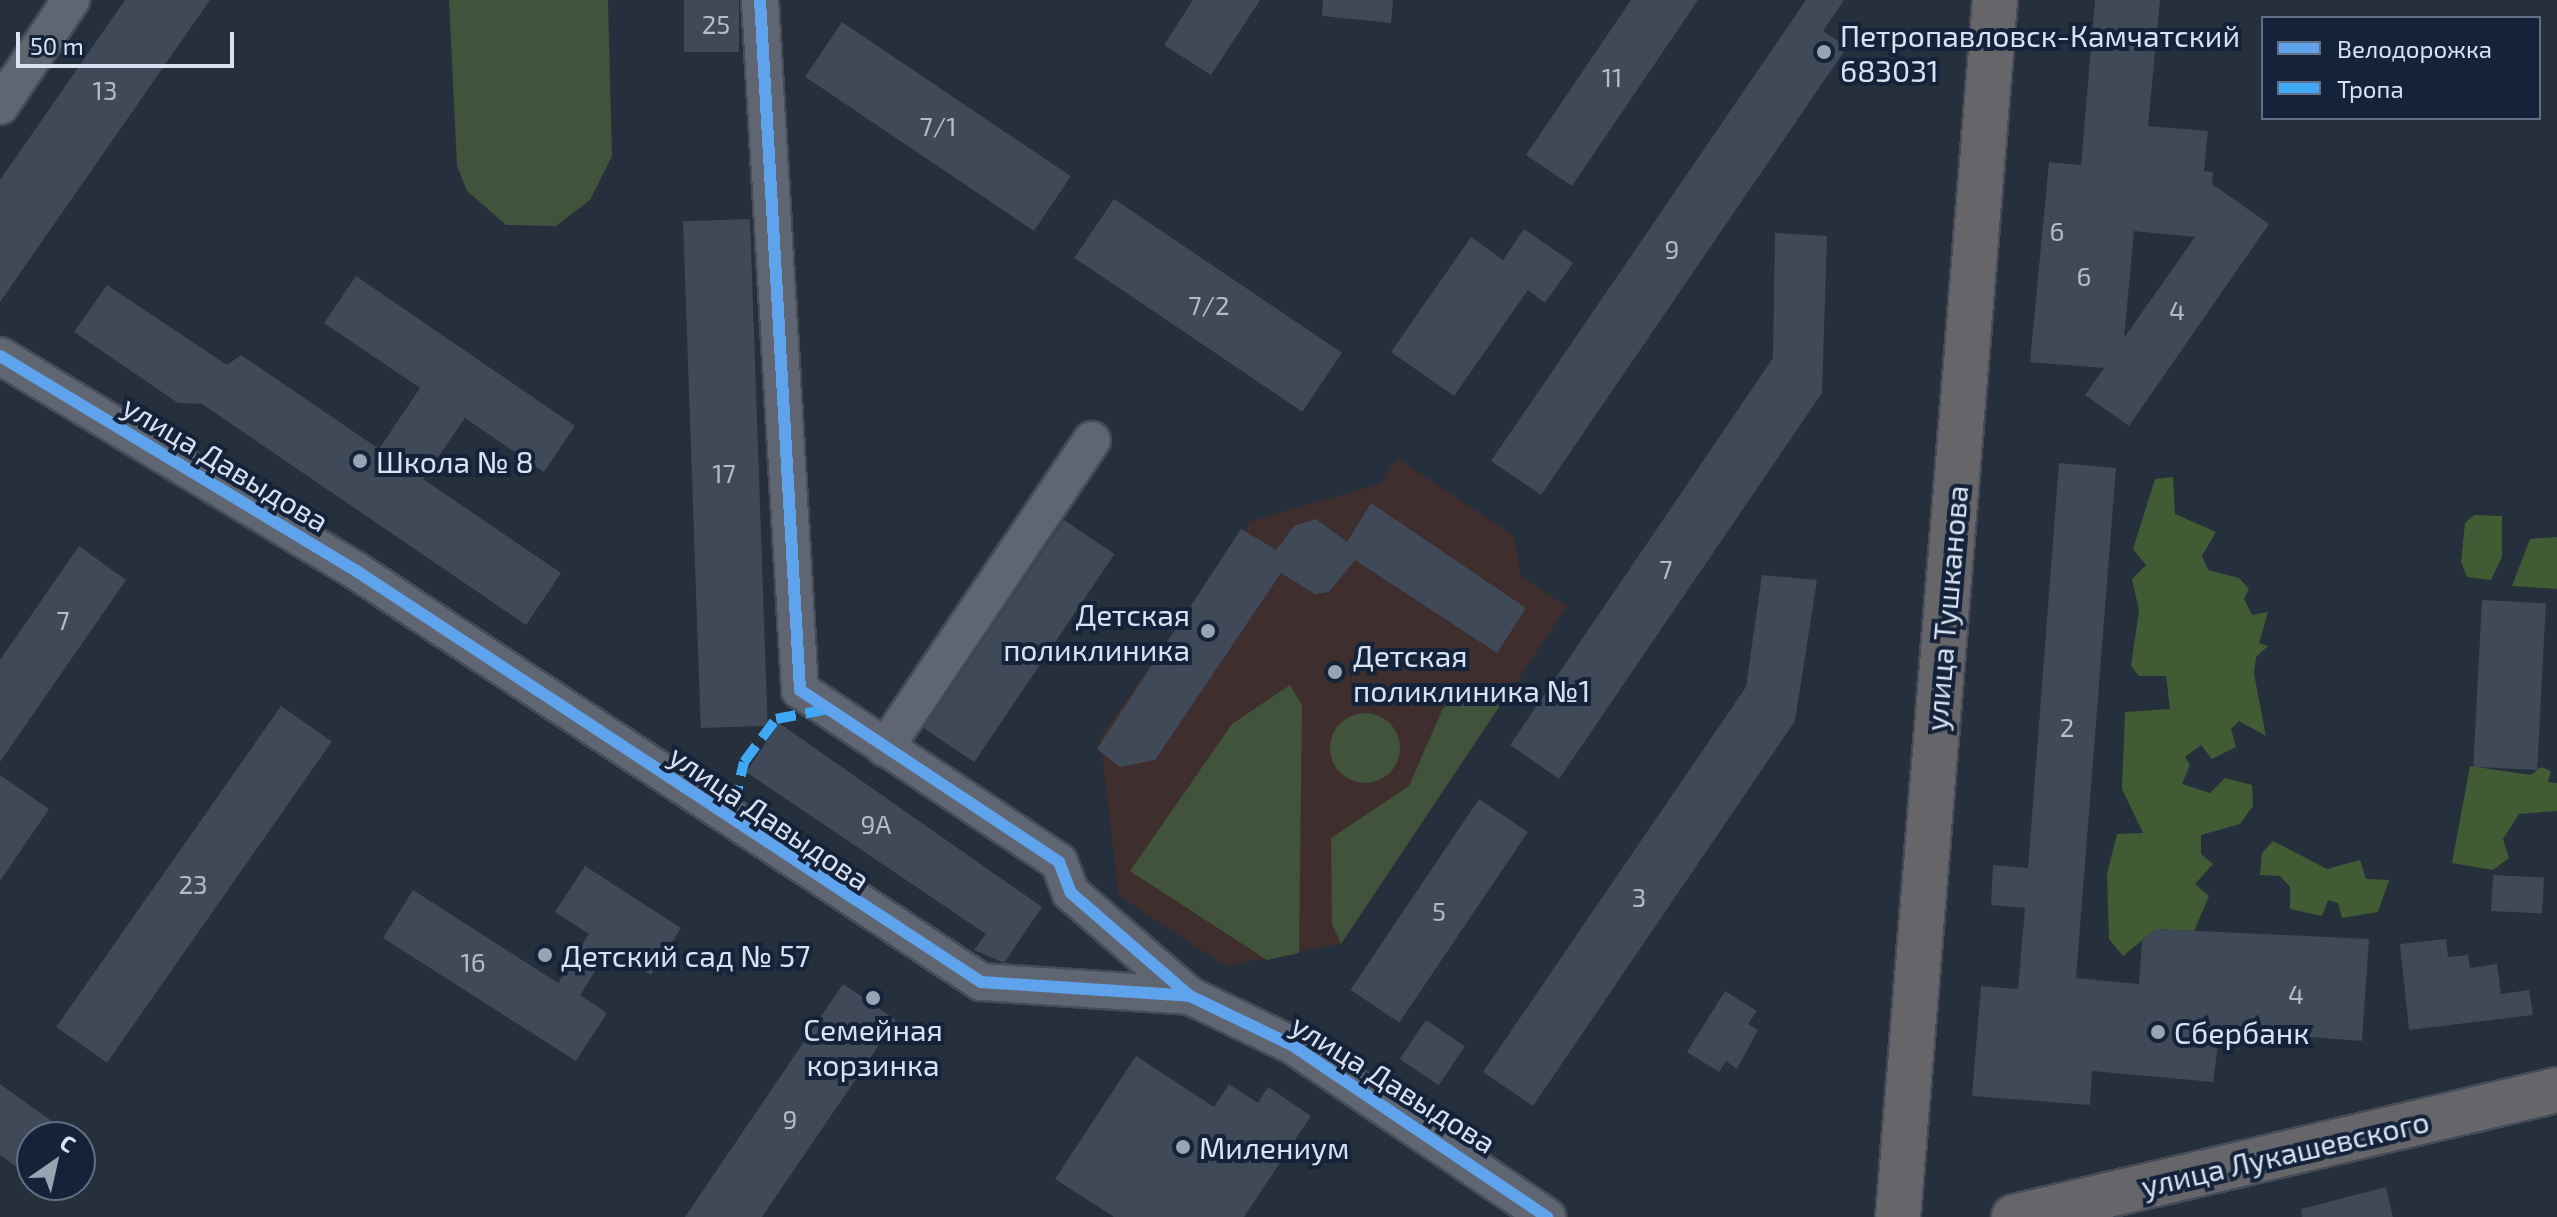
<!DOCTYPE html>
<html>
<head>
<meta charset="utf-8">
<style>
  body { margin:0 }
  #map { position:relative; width:2557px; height:1217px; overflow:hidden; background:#262f3c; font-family:"Exo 2",sans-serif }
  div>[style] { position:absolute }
  .medical>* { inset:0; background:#3e2e2d }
  .green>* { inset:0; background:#41533a }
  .round { border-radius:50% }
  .forest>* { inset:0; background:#415c34 }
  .building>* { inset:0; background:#3f4957; transform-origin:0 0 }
  .roads { filter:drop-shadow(2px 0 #454c58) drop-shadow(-2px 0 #454c58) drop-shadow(0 2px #454c58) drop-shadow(0 -2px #454c58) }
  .minor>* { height:36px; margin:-18px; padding:0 18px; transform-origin:18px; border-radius:18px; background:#606671 }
  .major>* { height:44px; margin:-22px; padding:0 22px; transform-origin:22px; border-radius:22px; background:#65656a }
  .quiet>* { height:10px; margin-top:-5px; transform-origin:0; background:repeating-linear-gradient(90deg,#3fa9f5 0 20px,transparent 0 30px) }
  .cycleway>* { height:12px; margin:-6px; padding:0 6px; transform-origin:6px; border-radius:6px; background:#60a3ed }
  .dots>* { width:22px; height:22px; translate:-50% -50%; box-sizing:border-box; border:4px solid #14233a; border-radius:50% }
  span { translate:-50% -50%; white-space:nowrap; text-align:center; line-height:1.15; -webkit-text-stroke:8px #14233a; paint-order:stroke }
  .number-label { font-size:26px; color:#b2bccb }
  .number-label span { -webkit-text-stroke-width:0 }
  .poi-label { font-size:30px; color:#d8e2f2 }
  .left { translate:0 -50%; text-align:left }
  .right { translate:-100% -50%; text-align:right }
  .street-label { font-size:30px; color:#d8e2f2 }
  .legend { position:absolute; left:2261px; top:16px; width:280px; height:104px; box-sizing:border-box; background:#14233a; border:2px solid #626f84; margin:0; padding:10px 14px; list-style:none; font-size:24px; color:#d8e2f2 }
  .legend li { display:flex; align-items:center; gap:16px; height:40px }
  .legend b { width:40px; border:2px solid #626f84 }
  .north { position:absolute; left:16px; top:1121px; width:80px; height:80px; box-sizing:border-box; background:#14233a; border:2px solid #626f84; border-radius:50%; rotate:34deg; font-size:22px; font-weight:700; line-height:32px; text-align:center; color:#d8e2f2 }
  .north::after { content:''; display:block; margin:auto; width:28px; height:36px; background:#9aa3b2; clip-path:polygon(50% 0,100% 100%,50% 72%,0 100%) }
  .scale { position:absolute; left:16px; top:32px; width:218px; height:36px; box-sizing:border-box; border:4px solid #d8e2f2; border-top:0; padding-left:10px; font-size:24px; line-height:28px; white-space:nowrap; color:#d8e2f2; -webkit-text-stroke:6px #14233a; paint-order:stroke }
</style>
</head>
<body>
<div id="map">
  <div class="medical">
    <div style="clip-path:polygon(1397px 458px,1514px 536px,1521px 576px,1567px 606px,1341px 944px,1226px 966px,1119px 896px,1100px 738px,1251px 521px,1380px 484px)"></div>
  </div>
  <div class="green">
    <div style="clip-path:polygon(449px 0,608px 0,612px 156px,590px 200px,556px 226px,506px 225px,467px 191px,457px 166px)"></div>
    <div style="clip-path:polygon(1290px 685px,1302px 705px,1299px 953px,1267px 960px,1130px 871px,1232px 724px)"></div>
    <div style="clip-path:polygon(1487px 691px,1503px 701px,1341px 944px,1332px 924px,1331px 838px,1409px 786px,1443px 708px,1466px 692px)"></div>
    <div class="round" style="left:1330px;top:713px;width:70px;height:70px"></div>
  </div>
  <div class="forest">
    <div style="clip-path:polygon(2173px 477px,2175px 514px,2216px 532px,2202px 556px,2208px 570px,2239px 578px,2249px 589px,2244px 599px,2252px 615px,2268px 612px,2259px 643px,2268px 646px,2256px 657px,2254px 674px,2266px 736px,2239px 721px,2231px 729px,2236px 747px,2212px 759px,2201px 745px,2185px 757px,2190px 765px,2182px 784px,2210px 793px,2225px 778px,2252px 785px,2253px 806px,2240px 824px,2201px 835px,2201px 854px,2213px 864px,2195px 884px,2209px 896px,2194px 931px,2156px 929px,2123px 956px,2109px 939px,2107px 874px,2117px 834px,2143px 833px,2122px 789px,2125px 712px,2170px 709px,2166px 676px,2139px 676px,2131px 666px,2139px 610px,2132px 579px,2146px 565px,2133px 549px,2155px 479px)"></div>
    <div style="clip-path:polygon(2474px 515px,2502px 516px,2502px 557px,2491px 580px,2467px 577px,2461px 562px,2465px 523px)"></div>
    <div style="clip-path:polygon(2557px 537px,2557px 589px,2512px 586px,2530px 539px)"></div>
    <div style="clip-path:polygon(2470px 766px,2531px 775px,2541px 767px,2551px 771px,2548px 782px,2557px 783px,2557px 811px,2519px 814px,2503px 839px,2509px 858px,2493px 870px,2452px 863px)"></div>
    <div style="clip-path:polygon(2273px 841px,2327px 869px,2360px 860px,2366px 879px,2389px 880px,2378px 912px,2342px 918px,2338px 903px,2328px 900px,2322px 916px,2290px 909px,2290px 887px,2280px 876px,2260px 875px,2262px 853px)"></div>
  </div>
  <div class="building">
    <div style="clip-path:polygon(125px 0,210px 0,0 302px,0 180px)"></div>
    <div style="left:684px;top:0;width:55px;height:52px"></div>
    <div style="clip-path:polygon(1193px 0,1260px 0,1211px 75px,1164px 45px)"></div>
    <div style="clip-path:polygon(1323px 0,1393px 0,1391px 23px,1322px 16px)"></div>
    <div style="clip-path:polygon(1631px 0,1698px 0,1572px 186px,1526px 155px)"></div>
    <div style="clip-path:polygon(1806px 0,1844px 0,1823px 31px,1847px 47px,1541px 495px,1491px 461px)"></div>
    <div style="clip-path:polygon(evenodd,2095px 0,2160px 0,2148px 126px,2208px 131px,2204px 171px,2213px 172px,2212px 184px,2269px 224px,2129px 426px,2085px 395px,2104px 368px,2030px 362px,2049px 162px,2081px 165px,2095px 0,2134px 231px,2195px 237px,2124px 338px,2134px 231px)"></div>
    <div style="left:842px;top:22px;width:276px;height:66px;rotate:34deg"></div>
    <div style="left:1114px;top:199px;width:275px;height:71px;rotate:34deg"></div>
    <div style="left:750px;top:219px;width:507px;height:67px;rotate:88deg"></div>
    <div style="clip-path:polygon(1524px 229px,1573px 263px,1545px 303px,1528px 290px,1454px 396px,1391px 352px,1471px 237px,1503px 260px)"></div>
    <div style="clip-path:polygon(1775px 233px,1827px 236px,1822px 393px,1559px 779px,1510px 745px,1773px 358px)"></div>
    <div style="clip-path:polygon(356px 276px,575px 426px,544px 472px,465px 418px,423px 479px,561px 573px,526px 625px,202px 404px,178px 403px,74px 332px,107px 285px,227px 365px,241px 355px,379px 449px,420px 388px,324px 323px)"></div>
    <div style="clip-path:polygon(2059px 463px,2116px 468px,2076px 978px,2139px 984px,2142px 941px,2156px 929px,2369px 939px,2362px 1041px,2220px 1030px,2213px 1082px,2092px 1071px,2090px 1105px,1972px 1096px,1981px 986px,2018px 989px,2025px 908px,1991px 905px,1993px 865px,2028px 868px)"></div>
    <div style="clip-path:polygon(1371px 503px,1526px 608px,1497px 653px,1355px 560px,1329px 592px,1315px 594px,1281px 573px,1155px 760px,1120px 767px,1097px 749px,1241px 529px,1276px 550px,1294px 526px,1316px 519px,1347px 542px)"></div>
    <div style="left:1064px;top:520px;width:61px;height:251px;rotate:34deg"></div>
    <div style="clip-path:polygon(79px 546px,126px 580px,0 762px,0 660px)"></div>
    <div style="clip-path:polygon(1762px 575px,1817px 580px,1795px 721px,1533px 1106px,1483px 1072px,1746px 687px)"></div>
    <div style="left:2482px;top:600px;width:64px;height:167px;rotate:3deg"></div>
    <div style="left:281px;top:706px;width:62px;height:392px;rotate:35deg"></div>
    <div style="clip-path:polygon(779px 723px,1042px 907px,1004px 963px,974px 950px,986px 934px,746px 772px)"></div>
    <div style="clip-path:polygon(0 775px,49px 809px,0 881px)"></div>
    <div style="left:1479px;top:799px;width:59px;height:230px;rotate:34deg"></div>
    <div style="clip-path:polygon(585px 866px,681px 928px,651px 975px,609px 949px,580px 995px,607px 1013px,576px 1061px,383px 938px,413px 890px,558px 983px,589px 934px,555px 912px)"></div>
    <div style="left:2493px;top:875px;width:51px;height:36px;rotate:3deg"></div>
    <div style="clip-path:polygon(2446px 939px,2448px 957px,2468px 955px,2470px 968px,2497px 964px,2501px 994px,2529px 990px,2533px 1015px,2409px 1030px,2400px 944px)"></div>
    <div style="clip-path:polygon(843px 984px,896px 1020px,762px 1217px,685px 1217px)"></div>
    <div style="clip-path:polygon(1725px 991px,1757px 1011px,1748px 1024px,1758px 1030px,1737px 1069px,1726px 1061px,1719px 1072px,1687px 1052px)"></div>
    <div style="left:1426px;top:1020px;width:47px;height:47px;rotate:34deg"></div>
    <div style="clip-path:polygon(1136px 1056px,1214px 1107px,1229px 1084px,1258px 1103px,1268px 1087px,1311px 1116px,1244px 1217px,1114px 1217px,1055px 1179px)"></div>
    <div style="clip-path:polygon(0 1084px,74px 1137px,32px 1137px,32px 1178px,0 1155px)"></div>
    <div style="clip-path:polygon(2386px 1187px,2393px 1217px,2302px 1217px,2301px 1209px)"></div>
  </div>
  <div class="roads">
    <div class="minor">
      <div style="left:760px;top:0;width:691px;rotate:86.68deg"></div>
      <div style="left:800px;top:690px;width:311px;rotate:33.6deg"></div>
      <div style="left:1059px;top:862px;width:33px;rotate:69deg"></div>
      <div style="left:1071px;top:893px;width:157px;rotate:40.9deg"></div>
      <div style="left:0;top:106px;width:128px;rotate:-56.2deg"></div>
      <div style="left:0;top:356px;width:415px;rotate:31.1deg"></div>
      <div style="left:355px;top:570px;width:749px;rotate:33.35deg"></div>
      <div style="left:981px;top:982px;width:209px;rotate:3.8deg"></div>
      <div style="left:1190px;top:996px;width:113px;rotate:25.7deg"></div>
      <div style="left:1292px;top:1045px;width:308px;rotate:34deg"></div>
      <div style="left:885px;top:748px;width:371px;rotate:-56.1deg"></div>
    </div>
    <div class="major">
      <div style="left:1898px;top:1217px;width:1221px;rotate:-85.44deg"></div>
      <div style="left:2014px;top:1217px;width:558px;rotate:-13.16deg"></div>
    </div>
  </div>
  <div class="quiet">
    <div style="left:734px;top:805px;width:44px;rotate:-76.9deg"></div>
    <div style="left:744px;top:762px;width:54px;rotate:-53.3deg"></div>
    <div style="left:776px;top:719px;width:53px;rotate:-10.9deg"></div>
  </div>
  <div class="cycleway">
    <div style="left:760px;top:0;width:691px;rotate:86.68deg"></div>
    <div style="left:800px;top:690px;width:311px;rotate:33.6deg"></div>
    <div style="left:1059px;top:862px;width:33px;rotate:69deg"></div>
    <div style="left:1071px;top:893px;width:157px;rotate:40.9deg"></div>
    <div style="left:0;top:356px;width:415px;rotate:31.1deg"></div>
    <div style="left:355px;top:570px;width:749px;rotate:33.35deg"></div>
    <div style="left:981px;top:982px;width:209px;rotate:3.8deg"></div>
    <div style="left:1190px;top:996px;width:113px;rotate:25.7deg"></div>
    <div style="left:1292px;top:1045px;width:308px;rotate:34deg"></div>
  </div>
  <div class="dots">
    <div style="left:1824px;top:52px;background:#9aa3b2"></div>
    <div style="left:360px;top:461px;background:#9aa3b2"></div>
    <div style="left:1208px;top:631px;background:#9aa3b2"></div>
    <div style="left:1335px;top:672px;background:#9aa3b2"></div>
    <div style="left:545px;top:955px;background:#9aa3b2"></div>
    <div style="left:873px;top:998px;background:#9aa3b2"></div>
    <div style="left:2158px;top:1032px;background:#9aa3b2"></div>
    <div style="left:1183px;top:1147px;background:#9aa3b2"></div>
  </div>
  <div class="number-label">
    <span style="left:716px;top:24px">25</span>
    <span style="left:1612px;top:77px">11</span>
    <span style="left:105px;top:90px">13</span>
    <span style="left:938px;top:126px">7/1</span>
    <span style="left:2057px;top:231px">6</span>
    <span style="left:1672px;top:249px">9</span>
    <span style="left:2084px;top:276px">6</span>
    <span style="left:1209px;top:305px">7/2</span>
    <span style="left:2177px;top:310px">4</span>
    <span style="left:724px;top:473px">17</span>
    <span style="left:1666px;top:569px">7</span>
    <span style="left:63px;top:620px">7</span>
    <span style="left:2067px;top:727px">2</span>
    <span style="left:876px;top:824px">9А</span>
    <span style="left:193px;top:884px">23</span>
    <span style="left:1639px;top:897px">3</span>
    <span style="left:1439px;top:911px">5</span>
    <span style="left:473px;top:962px">16</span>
    <span style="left:2296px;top:994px">4</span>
    <span style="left:790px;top:1119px">9</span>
  </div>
  <div class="poi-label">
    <span class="left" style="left:1840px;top:52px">Петропавловск-Камчатский<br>683031</span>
    <span class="left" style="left:376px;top:461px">Школа № 8</span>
    <span class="right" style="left:1190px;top:631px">Детская<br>поликлиника</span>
    <span class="left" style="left:1353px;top:672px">Детская<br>поликлиника №1</span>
    <span class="left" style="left:561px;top:955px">Детский сад № 57</span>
    <span style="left:873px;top:1046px">Семейная<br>корзинка</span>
    <span class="left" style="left:2174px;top:1032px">Сбербанк</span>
    <span class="left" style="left:1199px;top:1147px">Милениум</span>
  </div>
  <div class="street-label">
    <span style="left:226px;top:463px;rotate:31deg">улица Давыдова</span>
    <span style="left:1946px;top:608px;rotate:-85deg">улица Тушканова</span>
    <span style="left:770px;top:817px;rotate:34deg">улица Давыдова</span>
    <span style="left:1394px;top:1083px;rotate:32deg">улица Давыдова</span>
    <span style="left:2285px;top:1153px;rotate:-13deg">улица Лукашевского</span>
  </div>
  <ul class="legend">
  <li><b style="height:10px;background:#60a3ed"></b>Велодорожка</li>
  <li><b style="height:10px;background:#3fa9f5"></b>Тропа</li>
  </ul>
  <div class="north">С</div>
  <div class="scale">50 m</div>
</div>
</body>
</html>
